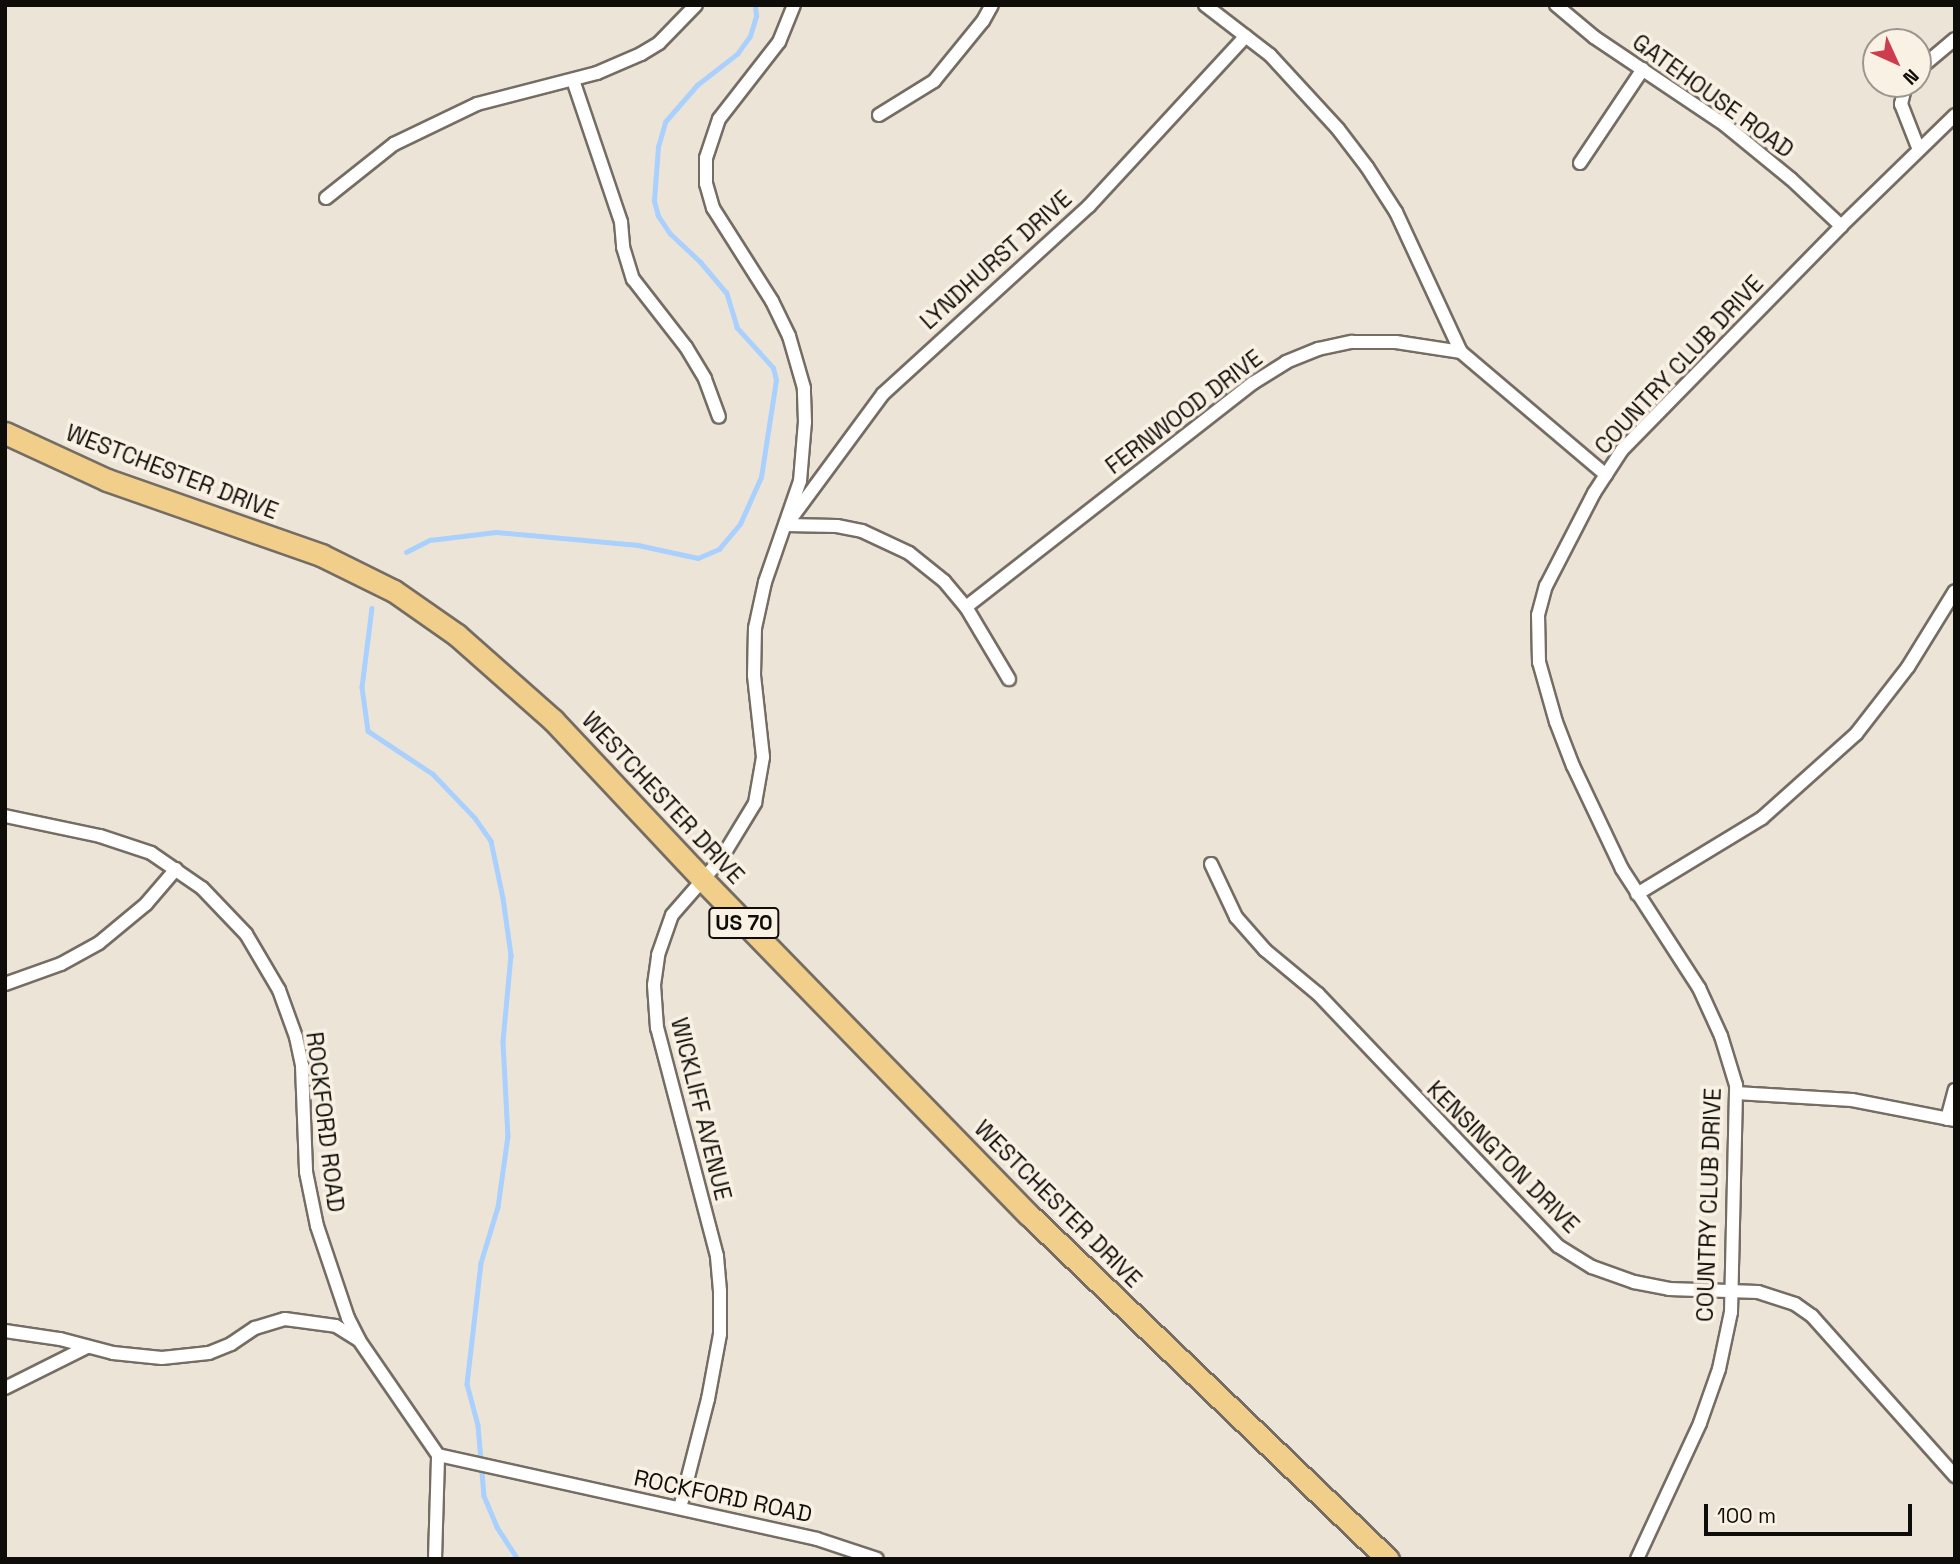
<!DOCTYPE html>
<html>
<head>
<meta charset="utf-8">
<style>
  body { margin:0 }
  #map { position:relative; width:1960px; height:1564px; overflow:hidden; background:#ede4d8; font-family:"Space Grotesk",sans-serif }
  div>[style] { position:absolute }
  .stream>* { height:4.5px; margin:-2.25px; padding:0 2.25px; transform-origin:2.25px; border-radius:2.25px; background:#aad0fd }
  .roads { filter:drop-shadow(2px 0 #756d63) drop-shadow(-2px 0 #756d63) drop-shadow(0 2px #756d63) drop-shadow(0 -2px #756d63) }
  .minor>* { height:12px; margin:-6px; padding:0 6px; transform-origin:6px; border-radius:6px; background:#fff }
  .primary>* { height:21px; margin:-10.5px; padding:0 10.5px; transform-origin:10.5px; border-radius:10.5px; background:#f1cf8a }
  span { translate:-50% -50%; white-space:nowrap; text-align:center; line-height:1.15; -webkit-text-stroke:7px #faf1e5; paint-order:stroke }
  .shield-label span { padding:2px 5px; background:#faf1e5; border:2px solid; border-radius:5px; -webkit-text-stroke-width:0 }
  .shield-label { font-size:21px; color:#0f0d09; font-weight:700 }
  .street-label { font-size:23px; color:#0f0d09 }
  .frame { position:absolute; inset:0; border:7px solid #0f0d09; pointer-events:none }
  .north { position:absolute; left:1862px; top:28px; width:70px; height:70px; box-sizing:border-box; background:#faf1e5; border:2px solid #9c968d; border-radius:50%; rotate:135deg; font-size:19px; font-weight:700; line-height:28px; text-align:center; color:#0f0d09 }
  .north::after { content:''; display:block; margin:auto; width:24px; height:32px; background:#cd3d4f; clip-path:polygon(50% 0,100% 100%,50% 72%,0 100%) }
  .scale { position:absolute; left:1704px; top:1504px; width:208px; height:32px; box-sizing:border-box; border:4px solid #0f0d09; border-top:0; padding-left:9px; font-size:21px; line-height:24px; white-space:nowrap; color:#0f0d09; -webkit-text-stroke:5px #faf1e5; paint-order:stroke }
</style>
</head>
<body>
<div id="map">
  <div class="stream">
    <div style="left:406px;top:552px;width:27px;rotate:-27deg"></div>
    <div style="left:430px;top:540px;width:66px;rotate:-6.9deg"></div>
    <div style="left:496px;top:532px;width:143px;rotate:5.2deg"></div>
    <div style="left:638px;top:545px;width:61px;rotate:12.2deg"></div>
    <div style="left:698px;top:558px;width:23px;rotate:-23deg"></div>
    <div style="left:719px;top:549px;width:33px;rotate:-50deg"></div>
    <div style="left:740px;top:524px;width:51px;rotate:-65.9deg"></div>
    <div style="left:761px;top:477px;width:98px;rotate:-81.2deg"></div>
    <div style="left:776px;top:380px;width:12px;rotate:-104deg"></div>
    <div style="left:773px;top:368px;width:54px;rotate:-132deg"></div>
    <div style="left:737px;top:328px;width:37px;rotate:-107deg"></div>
    <div style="left:726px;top:293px;width:39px;rotate:-130deg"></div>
    <div style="left:701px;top:263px;width:42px;rotate:-136.9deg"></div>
    <div style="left:670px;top:234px;width:22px;rotate:-124deg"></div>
    <div style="left:658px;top:216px;width:16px;rotate:-105deg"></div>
    <div style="left:654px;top:201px;width:54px;rotate:-85.8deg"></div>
    <div style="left:658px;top:147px;width:26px;rotate:-74deg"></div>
    <div style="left:665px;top:122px;width:49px;rotate:-49.1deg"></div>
    <div style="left:697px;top:85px;width:51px;rotate:-37.8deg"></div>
    <div style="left:737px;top:54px;width:22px;rotate:-54deg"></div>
    <div style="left:750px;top:36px;width:21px;rotate:-73deg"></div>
    <div style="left:756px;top:16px;width:11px;rotate:-95deg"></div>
    <div style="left:372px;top:608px;width:80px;rotate:97.2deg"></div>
    <div style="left:362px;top:687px;width:44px;rotate:82.2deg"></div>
    <div style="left:368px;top:731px;width:78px;rotate:33.5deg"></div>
    <div style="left:433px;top:774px;width:61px;rotate:46.3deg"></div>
    <div style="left:475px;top:818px;width:28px;rotate:55deg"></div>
    <div style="left:491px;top:841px;width:58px;rotate:78.1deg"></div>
    <div style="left:503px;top:898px;width:58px;rotate:82deg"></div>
    <div style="left:511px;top:955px;width:87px;rotate:95.3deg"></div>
    <div style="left:503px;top:1042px;width:94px;rotate:87deg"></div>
    <div style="left:508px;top:1136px;width:72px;rotate:98deg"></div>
    <div style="left:498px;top:1207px;width:59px;rotate:106.9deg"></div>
    <div style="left:481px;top:1263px;width:122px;rotate:96.6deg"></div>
    <div style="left:467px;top:1384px;width:42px;rotate:75deg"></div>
    <div style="left:478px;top:1425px;width:71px;rotate:85.2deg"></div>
    <div style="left:484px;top:1496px;width:34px;rotate:67deg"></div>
    <div style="left:497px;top:1527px;width:38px;rotate:57deg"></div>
  </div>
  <div class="roads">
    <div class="minor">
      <div style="left:1205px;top:5px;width:82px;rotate:37.6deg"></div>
      <div style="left:1270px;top:55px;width:100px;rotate:47.4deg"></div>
      <div style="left:1338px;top:129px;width:48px;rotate:52.7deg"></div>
      <div style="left:1367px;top:167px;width:54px;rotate:57.2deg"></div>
      <div style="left:1396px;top:212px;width:154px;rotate:65.1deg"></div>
      <div style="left:1461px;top:352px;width:190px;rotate:40.3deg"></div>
      <div style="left:1556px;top:5px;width:50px;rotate:40.1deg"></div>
      <div style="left:1594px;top:37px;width:158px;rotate:33.9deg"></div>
      <div style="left:1725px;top:125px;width:85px;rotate:39.3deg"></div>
      <div style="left:1791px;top:179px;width:69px;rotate:43.2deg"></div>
      <div style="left:1918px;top:70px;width:48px;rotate:-40deg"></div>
      <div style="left:573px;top:80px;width:150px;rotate:71.3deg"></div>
      <div style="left:621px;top:222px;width:25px;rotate:85deg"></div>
      <div style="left:623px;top:247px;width:34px;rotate:73deg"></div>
      <div style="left:633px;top:279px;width:86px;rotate:52.1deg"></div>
      <div style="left:686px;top:347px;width:37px;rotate:59deg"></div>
      <div style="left:705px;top:379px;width:40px;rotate:69.8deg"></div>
      <div style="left:1906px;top:84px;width:21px;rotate:104deg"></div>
      <div style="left:1901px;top:104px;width:49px;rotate:68.6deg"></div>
      <div style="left:879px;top:115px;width:65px;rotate:-31.7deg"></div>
      <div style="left:934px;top:81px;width:77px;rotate:-50.8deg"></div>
      <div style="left:983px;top:21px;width:18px;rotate:-61deg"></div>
      <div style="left:1580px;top:163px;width:113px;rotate:-56.2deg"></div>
      <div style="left:326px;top:198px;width:87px;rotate:-38.5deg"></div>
      <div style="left:394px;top:144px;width:92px;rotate:-25.7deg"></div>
      <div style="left:477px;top:104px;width:124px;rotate:-14.5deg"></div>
      <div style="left:597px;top:73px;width:48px;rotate:-23.4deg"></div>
      <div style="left:641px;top:54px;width:21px;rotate:-31deg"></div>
      <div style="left:659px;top:43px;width:53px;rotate:-45.8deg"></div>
      <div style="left:793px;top:516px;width:152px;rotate:-53.6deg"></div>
      <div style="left:883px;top:394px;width:279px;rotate:-42.4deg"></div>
      <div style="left:1089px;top:206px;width:231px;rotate:-47.3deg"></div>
      <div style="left:786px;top:525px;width:51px;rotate:1.1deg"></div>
      <div style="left:837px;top:526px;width:25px;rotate:11deg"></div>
      <div style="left:862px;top:531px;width:52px;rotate:25.1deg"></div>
      <div style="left:909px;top:553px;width:45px;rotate:38.7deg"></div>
      <div style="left:944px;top:581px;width:34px;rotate:50deg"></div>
      <div style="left:966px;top:607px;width:84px;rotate:59.2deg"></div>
      <div style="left:966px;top:607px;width:364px;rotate:-38deg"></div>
      <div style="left:1253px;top:383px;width:39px;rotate:-32deg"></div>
      <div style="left:1286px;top:362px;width:35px;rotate:-22deg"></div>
      <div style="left:1318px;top:349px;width:35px;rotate:-12deg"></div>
      <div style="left:1352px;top:342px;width:44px"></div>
      <div style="left:1396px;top:342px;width:66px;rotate:8.7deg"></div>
      <div style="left:5px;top:816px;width:97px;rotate:11.9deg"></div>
      <div style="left:100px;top:836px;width:54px;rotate:18.4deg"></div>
      <div style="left:151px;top:853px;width:62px;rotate:34.5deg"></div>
      <div style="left:202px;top:888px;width:64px;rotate:46.3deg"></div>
      <div style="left:246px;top:934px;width:65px;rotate:59.5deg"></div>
      <div style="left:279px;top:990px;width:50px;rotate:70.1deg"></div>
      <div style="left:296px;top:1037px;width:30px;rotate:78deg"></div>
      <div style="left:302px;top:1066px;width:106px;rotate:87.8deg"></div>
      <div style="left:306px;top:1172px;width:55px;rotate:78.5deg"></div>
      <div style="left:317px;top:1226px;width:97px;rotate:71.4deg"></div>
      <div style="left:348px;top:1318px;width:25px;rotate:63deg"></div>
      <div style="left:359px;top:1340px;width:140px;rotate:55.5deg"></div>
      <div style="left:438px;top:1455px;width:388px;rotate:12.5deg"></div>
      <div style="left:817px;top:1539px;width:63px;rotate:18.4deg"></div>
      <div style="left:1211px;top:864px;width:59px;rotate:64.7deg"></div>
      <div style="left:1236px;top:917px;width:44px;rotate:48.7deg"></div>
      <div style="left:1265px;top:950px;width:69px;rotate:39.7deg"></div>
      <div style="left:1318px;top:994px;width:348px;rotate:46.4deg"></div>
      <div style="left:1558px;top:1246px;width:40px;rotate:32deg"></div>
      <div style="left:1592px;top:1267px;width:45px;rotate:19.7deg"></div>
      <div style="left:1634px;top:1282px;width:36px;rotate:11deg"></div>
      <div style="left:1669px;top:1289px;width:89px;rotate:1.9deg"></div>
      <div style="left:1758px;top:1292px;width:39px;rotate:18deg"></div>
      <div style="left:1795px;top:1304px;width:21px;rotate:35deg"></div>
      <div style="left:1812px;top:1316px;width:215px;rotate:48.2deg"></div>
      <div style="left:1637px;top:894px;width:146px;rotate:-31.3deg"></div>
      <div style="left:1762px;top:818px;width:126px;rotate:-41.8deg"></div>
      <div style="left:1856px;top:734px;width:85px;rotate:-52.2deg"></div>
      <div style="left:1908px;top:667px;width:89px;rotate:-58.3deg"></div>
      <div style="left:5px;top:984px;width:59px;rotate:-19.7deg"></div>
      <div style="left:61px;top:964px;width:43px;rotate:-28.9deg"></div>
      <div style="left:99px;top:943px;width:61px;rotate:-39.7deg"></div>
      <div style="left:146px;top:904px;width:46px;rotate:-49.4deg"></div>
      <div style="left:1736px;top:1093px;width:116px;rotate:3.5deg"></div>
      <div style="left:1852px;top:1100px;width:105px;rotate:11deg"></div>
      <div style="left:1947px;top:1119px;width:30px;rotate:-75deg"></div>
      <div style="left:5px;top:1331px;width:56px;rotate:8.3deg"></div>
      <div style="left:60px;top:1339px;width:55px;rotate:14.8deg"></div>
      <div style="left:113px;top:1353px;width:49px;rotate:5.8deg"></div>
      <div style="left:162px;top:1358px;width:47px;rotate:-6.1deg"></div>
      <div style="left:209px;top:1353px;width:24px;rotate:-22deg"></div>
      <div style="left:231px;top:1344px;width:29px;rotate:-34deg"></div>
      <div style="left:255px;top:1328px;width:31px;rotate:-17deg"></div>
      <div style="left:285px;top:1319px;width:51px;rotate:7.8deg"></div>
      <div style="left:336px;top:1326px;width:26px;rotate:32deg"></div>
      <div style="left:5px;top:1388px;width:92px;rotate:-26.6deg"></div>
      <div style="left:680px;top:1508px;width:113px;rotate:-75.6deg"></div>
      <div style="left:708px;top:1399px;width:66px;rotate:-79.5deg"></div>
      <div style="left:720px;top:1334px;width:43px;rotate:-90deg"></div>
      <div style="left:720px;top:1291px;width:35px;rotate:-95deg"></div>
      <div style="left:717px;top:1256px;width:236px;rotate:-104.7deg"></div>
      <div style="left:657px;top:1028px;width:43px;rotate:-94deg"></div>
      <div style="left:654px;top:985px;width:30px;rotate:-82deg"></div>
      <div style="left:658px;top:955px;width:42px;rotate:-70.7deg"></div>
      <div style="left:672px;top:915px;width:74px;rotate:-48.8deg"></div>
      <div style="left:721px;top:859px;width:66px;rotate:-58.7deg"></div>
      <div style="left:755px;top:803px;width:47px;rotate:-80.1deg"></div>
      <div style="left:763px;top:757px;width:82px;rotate:-96.3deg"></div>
      <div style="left:754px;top:675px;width:47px;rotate:-88.8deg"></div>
      <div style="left:755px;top:628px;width:47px;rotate:-77.7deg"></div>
      <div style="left:765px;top:582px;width:107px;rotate:-70.9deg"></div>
      <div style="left:800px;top:481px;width:59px;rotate:-85.2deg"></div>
      <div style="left:805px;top:422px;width:34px;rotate:-92deg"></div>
      <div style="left:804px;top:388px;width:54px;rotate:-106.1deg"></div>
      <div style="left:789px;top:336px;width:39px;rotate:-116deg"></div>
      <div style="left:772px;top:301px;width:110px;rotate:-122.4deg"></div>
      <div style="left:713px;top:208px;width:25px;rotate:-106deg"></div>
      <div style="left:706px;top:184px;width:26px;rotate:-90deg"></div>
      <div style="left:706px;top:158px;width:41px;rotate:-71.6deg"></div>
      <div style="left:719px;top:119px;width:98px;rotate:-52.1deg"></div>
      <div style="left:779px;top:42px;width:40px;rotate:-68deg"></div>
      <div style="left:435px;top:1559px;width:104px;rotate:-88.3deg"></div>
      <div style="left:1637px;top:1559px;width:150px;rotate:-65.1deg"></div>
      <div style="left:1700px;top:1423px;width:57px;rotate:-70.6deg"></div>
      <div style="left:1719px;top:1369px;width:58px;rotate:-78.1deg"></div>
      <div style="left:1731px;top:1312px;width:227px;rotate:-88.7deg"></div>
      <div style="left:1736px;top:1085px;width:51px;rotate:-107deg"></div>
      <div style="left:1721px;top:1036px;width:53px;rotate:-114.6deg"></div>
      <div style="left:1699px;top:988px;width:142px;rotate:-122.9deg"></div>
      <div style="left:1622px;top:869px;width:114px;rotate:-115.4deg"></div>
      <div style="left:1573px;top:766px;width:47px;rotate:-111.1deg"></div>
      <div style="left:1556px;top:722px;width:62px;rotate:-105.8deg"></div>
      <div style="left:1539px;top:662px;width:47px;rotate:-91.2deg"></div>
      <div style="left:1538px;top:615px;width:30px;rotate:-75deg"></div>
      <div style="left:1546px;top:586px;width:105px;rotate:-62.7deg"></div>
      <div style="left:1594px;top:493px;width:51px;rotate:-56.9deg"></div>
      <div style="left:1622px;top:450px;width:313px;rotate:-45.6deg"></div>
      <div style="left:1841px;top:226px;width:159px;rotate:-44.2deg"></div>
    </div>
    <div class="primary">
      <div style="left:5px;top:433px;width:112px;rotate:24.7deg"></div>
      <div style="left:107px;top:480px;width:227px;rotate:19.3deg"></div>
      <div style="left:321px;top:555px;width:81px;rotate:26.3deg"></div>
      <div style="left:394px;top:591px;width:77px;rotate:34.9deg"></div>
      <div style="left:457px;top:635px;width:128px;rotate:41.5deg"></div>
      <div style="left:553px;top:720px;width:219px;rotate:46.8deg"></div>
      <div style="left:703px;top:880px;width:467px;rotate:45.8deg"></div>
      <div style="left:1029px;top:1215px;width:497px;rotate:43.8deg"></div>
    </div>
  </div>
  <div class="shield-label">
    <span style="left:744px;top:923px">US 70</span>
  </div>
  <div class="street-label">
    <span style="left:1713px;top:96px;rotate:36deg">GATEHOUSE ROAD</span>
    <span style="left:996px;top:260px;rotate:-42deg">LYNDHURST DRIVE</span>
    <span style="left:1679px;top:365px;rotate:-47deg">COUNTRY CLUB DRIVE</span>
    <span style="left:1184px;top:412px;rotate:-37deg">FERNWOOD DRIVE</span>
    <span style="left:172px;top:472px;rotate:21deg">WESTCHESTER DRIVE</span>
    <span style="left:663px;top:798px;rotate:47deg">WESTCHESTER DRIVE</span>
    <span style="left:701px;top:1109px;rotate:76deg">WICKLIFF AVENUE</span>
    <span style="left:325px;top:1122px;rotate:83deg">ROCKFORD ROAD</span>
    <span style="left:1503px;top:1157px;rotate:45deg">KENSINGTON DRIVE</span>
    <span style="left:1058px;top:1204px;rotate:45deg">WESTCHESTER DRIVE</span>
    <span style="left:1709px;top:1205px;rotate:-88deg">COUNTRY CLUB DRIVE</span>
    <span style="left:723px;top:1496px;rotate:12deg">ROCKFORD ROAD</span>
  </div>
  <div class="frame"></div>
  <div class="north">N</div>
  <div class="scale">100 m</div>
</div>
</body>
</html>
